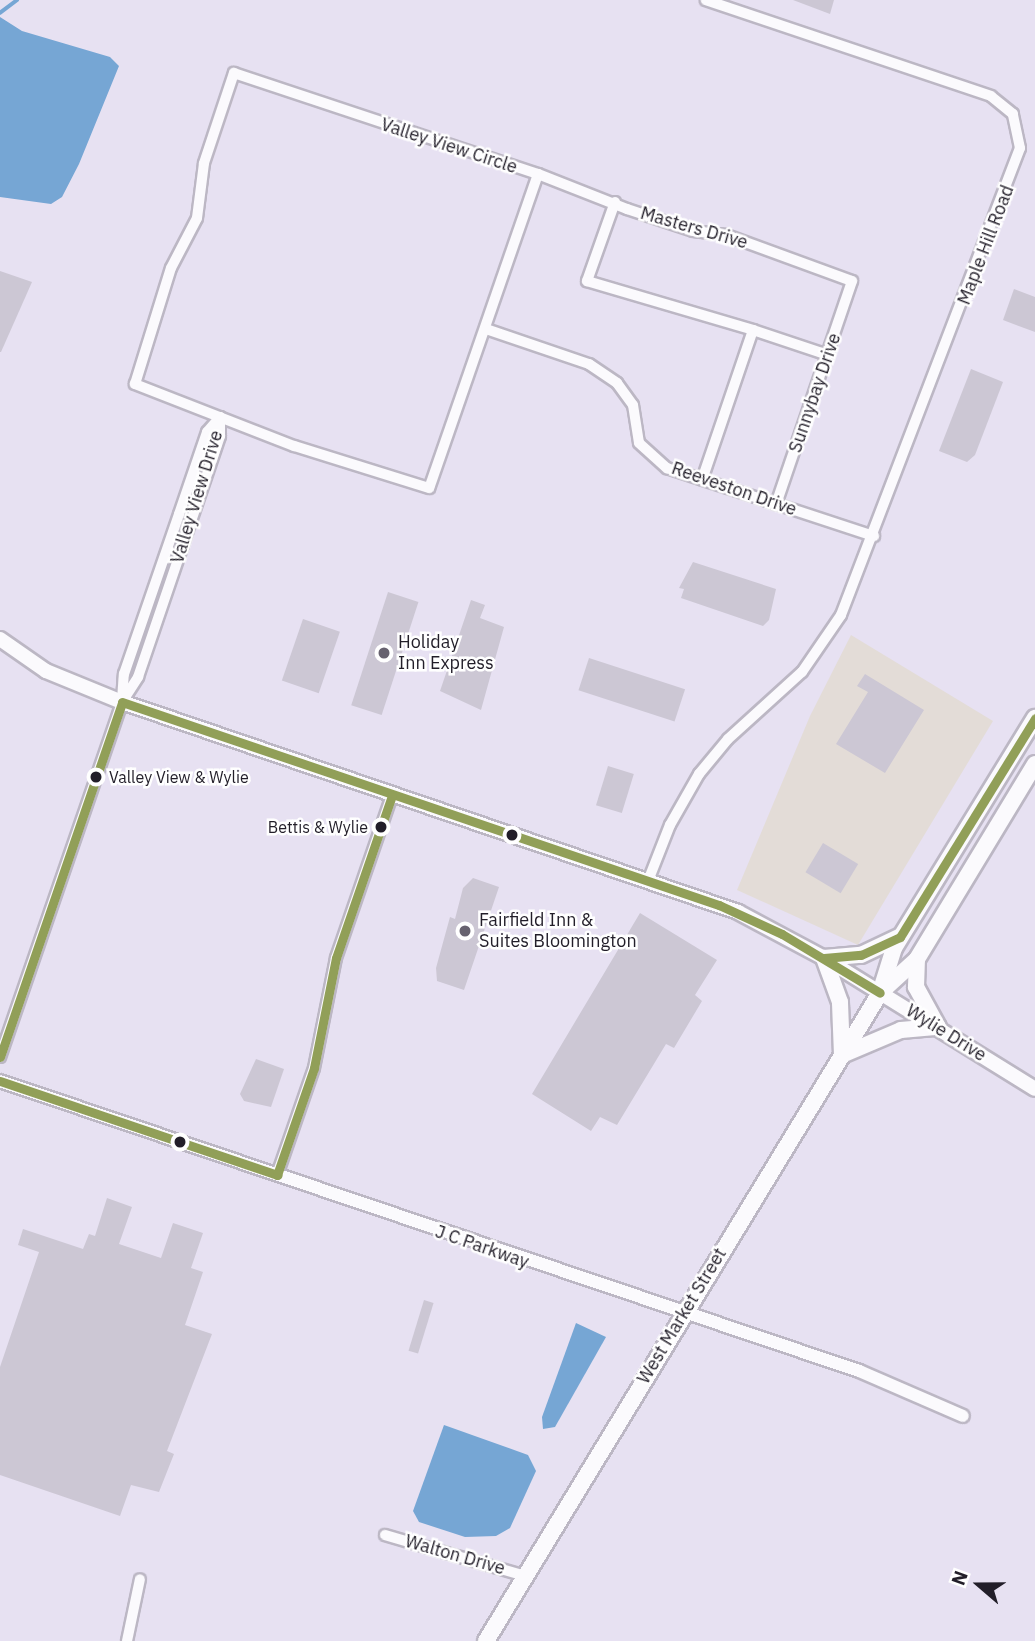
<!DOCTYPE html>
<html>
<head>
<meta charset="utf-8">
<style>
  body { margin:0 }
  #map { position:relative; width:1035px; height:1641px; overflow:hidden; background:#e7e1f2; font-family:"IBM Plex Sans",sans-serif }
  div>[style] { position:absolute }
  .commercial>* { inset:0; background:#e3dcd7 }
  .water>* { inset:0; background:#76a6d4 }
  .stream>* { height:3.5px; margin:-1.75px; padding:0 1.75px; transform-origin:1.75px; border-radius:1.75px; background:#76a6d4 }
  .building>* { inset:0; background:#ccc7d4; transform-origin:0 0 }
  .roads { filter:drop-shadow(2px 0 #bcb7c4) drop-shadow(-2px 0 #bcb7c4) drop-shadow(0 2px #bcb7c4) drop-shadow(0 -2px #bcb7c4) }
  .minor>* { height:10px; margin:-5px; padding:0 5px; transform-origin:5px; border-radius:5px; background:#fbfafd }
  .tertiary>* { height:12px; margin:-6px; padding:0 6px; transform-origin:6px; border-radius:6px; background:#fbfafd }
  .secondary>* { height:14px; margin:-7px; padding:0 7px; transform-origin:7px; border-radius:7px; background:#fbfafd }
  .primary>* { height:16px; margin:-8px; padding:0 8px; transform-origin:8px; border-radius:8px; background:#fbfafd }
  .bus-1>* { height:9px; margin:-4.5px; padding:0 4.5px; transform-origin:4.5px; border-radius:4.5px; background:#919f58 }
  .dots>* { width:19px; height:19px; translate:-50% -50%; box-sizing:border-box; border:4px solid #fff; border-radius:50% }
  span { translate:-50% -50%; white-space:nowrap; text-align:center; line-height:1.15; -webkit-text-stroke:5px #fff; paint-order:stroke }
  .bus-label { font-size:16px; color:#221e29 }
  .left { translate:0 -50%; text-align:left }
  .right { translate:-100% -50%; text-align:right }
  .street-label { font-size:18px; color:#221e29 }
  .poi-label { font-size:18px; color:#221e29 }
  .north { position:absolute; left:944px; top:1550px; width:70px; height:70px; -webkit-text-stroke:5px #fff; paint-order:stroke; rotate:290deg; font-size:19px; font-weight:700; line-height:28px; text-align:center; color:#221e29 }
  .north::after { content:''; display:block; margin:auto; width:24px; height:32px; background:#221e29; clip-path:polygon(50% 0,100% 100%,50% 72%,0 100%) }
</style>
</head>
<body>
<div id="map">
  <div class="commercial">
    <div style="clip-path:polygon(851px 635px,993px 721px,858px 945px,737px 890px,810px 716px)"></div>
  </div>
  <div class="water">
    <div style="clip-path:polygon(0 17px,22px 31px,110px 57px,119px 66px,79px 164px,62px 197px,51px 204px,0 197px)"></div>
    <div style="clip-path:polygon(576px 1323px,606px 1337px,555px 1427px,543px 1429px,542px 1417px)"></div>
    <div style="clip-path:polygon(444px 1425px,528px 1455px,536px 1471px,510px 1528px,496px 1536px,465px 1537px,419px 1522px,413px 1511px)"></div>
  </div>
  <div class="stream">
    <div style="left:0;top:13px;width:21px;rotate:-37deg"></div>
  </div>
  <div class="building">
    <div style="clip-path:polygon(793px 0,834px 0,830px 14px)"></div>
    <div style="clip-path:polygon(0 271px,32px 282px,1px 352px,0 352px)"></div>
    <div style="clip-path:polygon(1014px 289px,1035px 297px,1035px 332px,1003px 320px)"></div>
    <div style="clip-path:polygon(971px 369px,1003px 382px,975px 455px,967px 462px,939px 451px)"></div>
    <div style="clip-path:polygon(693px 562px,776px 589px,769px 620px,763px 626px,681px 598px,684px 589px,679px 588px)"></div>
    <div style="left:388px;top:592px;width:32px;height:119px;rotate:18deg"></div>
    <div style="clip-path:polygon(471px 600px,485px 605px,480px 618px,504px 627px,481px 710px,440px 691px)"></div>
    <div style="left:303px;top:619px;width:39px;height:65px;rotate:19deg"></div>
    <div style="left:589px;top:658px;width:101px;height:34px;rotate:18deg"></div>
    <div style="clip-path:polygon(865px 674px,924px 710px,885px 773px,836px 744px,868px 692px,857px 686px)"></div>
    <div style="left:608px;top:766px;width:27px;height:41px;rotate:17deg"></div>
    <div style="left:823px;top:843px;width:41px;height:34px;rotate:31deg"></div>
    <div style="clip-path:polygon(473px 878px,499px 887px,464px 990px,437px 981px,436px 968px,450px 917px,455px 919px,463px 888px)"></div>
    <div style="clip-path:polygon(640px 913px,717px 960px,695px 995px,702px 1001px,674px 1048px,666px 1044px,617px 1125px,600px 1117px,591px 1131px,532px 1094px)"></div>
    <div style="clip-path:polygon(256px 1059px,284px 1069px,271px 1107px,244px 1101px,240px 1094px)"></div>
    <div style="clip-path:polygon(107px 1198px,132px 1207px,119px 1244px,161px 1258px,173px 1223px,203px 1233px,191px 1268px,203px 1272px,185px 1325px,212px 1334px,167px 1451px,174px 1454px,159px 1492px,131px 1485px,120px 1516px,0 1475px,0 1367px,39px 1252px,18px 1245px,23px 1229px,83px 1249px,89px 1234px,95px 1236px)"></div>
    <div style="left:424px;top:1300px;width:10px;height:53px;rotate:17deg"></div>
  </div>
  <div class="roads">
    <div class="minor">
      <div style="left:234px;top:73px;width:320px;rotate:18.4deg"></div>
      <div style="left:538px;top:174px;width:332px;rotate:109.1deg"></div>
      <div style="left:429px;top:488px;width:141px;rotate:-162.7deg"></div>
      <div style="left:294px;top:446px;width:171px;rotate:-158.7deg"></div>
      <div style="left:135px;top:384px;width:121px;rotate:-72.8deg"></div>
      <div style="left:171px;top:268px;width:56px;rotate:-62.5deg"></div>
      <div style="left:197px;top:218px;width:55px;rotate:-82.7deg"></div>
      <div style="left:204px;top:163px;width:95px;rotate:-71.6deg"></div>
      <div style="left:538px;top:174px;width:96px;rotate:21.5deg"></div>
      <div style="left:627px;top:209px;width:70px;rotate:18.4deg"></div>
      <div style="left:693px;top:231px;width:33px;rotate:7deg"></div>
      <div style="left:726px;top:235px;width:134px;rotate:20.1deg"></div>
      <div style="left:852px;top:281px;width:236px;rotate:108.8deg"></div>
      <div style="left:615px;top:202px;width:84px;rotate:109.5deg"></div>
      <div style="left:587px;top:281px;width:173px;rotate:16.4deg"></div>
      <div style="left:753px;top:330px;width:158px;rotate:108.8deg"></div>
      <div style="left:486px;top:329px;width:109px;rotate:18.8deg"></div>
      <div style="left:589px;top:364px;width:34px;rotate:34deg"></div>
      <div style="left:617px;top:383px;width:27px;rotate:54deg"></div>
      <div style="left:633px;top:405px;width:38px;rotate:81deg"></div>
      <div style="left:639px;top:443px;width:38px;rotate:42deg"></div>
      <div style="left:667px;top:468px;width:218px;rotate:18.2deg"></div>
      <div style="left:753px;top:330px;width:79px;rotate:18.4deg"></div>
      <div style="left:122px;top:700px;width:26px;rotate:-86deg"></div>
      <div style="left:124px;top:674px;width:169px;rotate:-71deg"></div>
      <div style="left:179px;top:514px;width:87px;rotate:-71.1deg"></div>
      <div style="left:207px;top:432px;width:20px;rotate:-49deg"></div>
      <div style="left:648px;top:881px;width:60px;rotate:-68.6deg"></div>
      <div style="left:670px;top:825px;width:59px;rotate:-60.4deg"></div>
      <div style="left:699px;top:774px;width:45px;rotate:-50.4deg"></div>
      <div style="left:728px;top:739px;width:100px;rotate:-42.2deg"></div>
      <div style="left:802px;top:672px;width:69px;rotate:-55.6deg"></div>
      <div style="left:841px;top:615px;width:500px;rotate:-69.03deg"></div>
      <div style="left:1020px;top:148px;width:35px;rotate:-102deg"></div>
      <div style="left:1013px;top:114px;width:28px;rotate:-141deg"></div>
      <div style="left:991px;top:96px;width:301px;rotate:-161.4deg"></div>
      <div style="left:0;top:1057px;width:375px;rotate:-71deg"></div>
      <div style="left:122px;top:702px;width:30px;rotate:-57deg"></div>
      <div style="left:138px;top:677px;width:255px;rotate:-71.2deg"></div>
      <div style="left:220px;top:436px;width:19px;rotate:-90deg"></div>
      <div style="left:277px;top:1175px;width:113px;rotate:-70.9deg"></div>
      <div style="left:314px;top:1068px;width:112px;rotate:-78.7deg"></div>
      <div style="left:336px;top:958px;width:172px;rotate:-71deg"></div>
      <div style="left:385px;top:1535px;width:146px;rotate:16.3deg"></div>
      <div style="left:127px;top:1641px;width:63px;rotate:-78.2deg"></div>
    </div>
    <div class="tertiary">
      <div style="left:0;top:1081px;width:907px;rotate:18.65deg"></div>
      <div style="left:859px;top:1371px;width:113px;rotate:23.4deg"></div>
    </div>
    <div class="secondary">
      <div style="left:0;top:639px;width:56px;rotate:34.8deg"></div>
      <div style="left:46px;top:671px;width:82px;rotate:22.2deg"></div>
      <div style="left:122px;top:702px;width:651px;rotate:18.82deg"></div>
      <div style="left:738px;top:912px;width:98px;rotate:28.1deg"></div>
      <div style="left:824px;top:958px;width:248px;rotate:31.8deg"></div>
    </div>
    <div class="primary">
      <div style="left:882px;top:991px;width:47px;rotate:-42.4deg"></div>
      <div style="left:917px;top:959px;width:228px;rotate:-58.8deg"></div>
      <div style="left:842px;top:1055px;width:53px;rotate:-92.2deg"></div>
      <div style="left:840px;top:1002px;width:47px;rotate:-110deg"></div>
      <div style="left:824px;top:958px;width:37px;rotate:-5deg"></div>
      <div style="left:861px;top:955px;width:42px;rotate:-25.3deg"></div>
      <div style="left:842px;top:1055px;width:64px;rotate:-23deg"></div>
      <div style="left:901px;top:1030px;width:37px;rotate:-5deg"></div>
      <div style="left:938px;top:1027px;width:46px;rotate:-118.8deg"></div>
      <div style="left:916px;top:987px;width:28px;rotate:-88deg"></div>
      <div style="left:486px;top:1641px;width:758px;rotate:-58.7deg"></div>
      <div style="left:880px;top:993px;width:47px;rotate:-72.7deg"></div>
      <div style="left:894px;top:948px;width:270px;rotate:-58.5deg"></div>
    </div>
  </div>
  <div class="bus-1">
    <div style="left:122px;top:702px;width:631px;rotate:18.78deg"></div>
    <div style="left:719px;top:905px;width:69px;rotate:24.7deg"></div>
    <div style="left:782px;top:934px;width:114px;rotate:31deg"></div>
    <div style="left:824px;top:958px;width:37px;rotate:-5deg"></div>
    <div style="left:861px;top:955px;width:43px;rotate:-24.8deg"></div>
    <div style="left:900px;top:937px;width:257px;rotate:-58.3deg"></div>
    <div style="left:0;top:1057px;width:375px;rotate:-71deg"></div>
    <div style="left:0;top:1081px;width:293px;rotate:18.7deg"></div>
    <div style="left:277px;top:1175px;width:113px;rotate:-70.9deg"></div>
    <div style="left:314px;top:1068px;width:112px;rotate:-78.7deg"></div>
    <div style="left:336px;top:958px;width:172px;rotate:-71deg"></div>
  </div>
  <div class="dots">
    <div style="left:384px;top:653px;background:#67626f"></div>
    <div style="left:96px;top:777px;background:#221e29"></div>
    <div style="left:381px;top:827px;background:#221e29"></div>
    <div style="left:512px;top:835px;background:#221e29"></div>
    <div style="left:465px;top:931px;background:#67626f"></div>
    <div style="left:180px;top:1142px;background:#221e29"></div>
  </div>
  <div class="bus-label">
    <span class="left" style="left:109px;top:777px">Valley View &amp; Wylie</span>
    <span class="right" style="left:368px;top:827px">Bettis &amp; Wylie</span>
  </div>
  <div class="street-label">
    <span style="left:449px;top:146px;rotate:18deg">Valley View Circle</span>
    <span style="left:694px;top:228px;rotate:16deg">Masters Drive</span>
    <span style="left:986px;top:245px;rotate:-69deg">Maple Hill Road</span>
    <span style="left:815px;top:393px;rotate:-71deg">Sunnybay Drive</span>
    <span style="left:734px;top:489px;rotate:19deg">Reeveston Drive</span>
    <span style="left:197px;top:497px;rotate:-73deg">Valley View Drive</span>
    <span style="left:946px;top:1033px;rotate:32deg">Wylie Drive</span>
    <span style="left:482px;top:1247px;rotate:19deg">J C Parkway</span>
    <span style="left:682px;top:1316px;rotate:-59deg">West Market Street</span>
    <span style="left:455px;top:1555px;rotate:16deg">Walton Drive</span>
  </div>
  <div class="poi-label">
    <span class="left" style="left:398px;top:653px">Holiday<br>Inn Express</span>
    <span class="left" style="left:479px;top:931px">Fairfield Inn &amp;<br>Suites Bloomington</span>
  </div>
  <div class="north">N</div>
</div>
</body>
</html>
